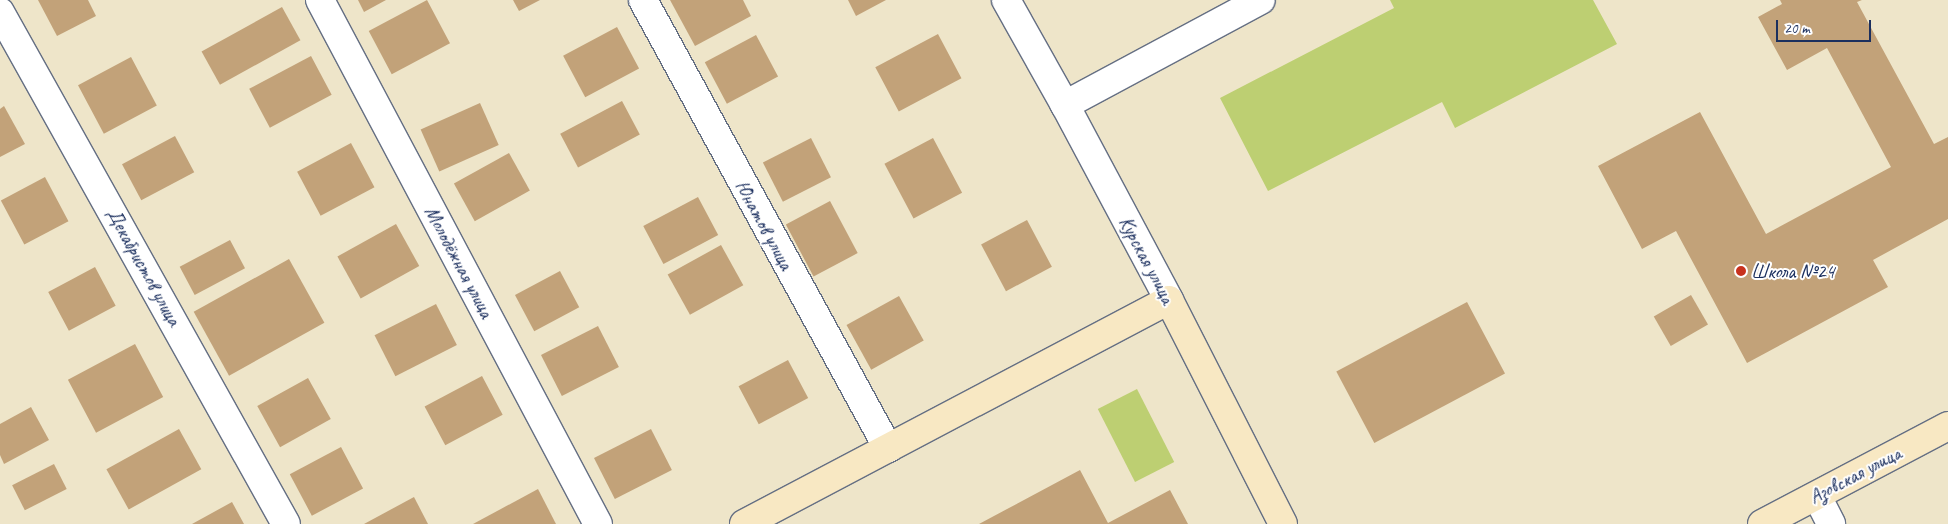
<!DOCTYPE html>
<html>
<head>
<meta charset="utf-8">
<style>
  body { margin:0 }
  #map { position:relative; width:1948px; height:524px; overflow:hidden; background:#eee5c9; font-family:Caveat,sans-serif }
  div>[style] { position:absolute }
  .green>* { inset:0; background:#bdcf72; transform-origin:0 0 }
  .building>* { inset:0; background:#c2a279; transform-origin:0 0 }
  .roads { filter:drop-shadow(1px 0 #656f83) drop-shadow(-1px 0 #656f83) drop-shadow(0 1px #656f83) drop-shadow(0 -1px #656f83) }
  .street>* { height:28px; margin:-14px; padding:0 14px; transform-origin:14px; border-radius:14px; background:#fff }
  .secondary>* { height:28px; margin:-14px; padding:0 14px; transform-origin:14px; border-radius:14px; background:#f8e8c3 }
  .dots>* { width:14px; height:14px; translate:-50% -50%; box-sizing:border-box; border:2px solid #fff; border-radius:50% }
  span { translate:-50% -50%; white-space:nowrap; text-align:center; line-height:1.15; -webkit-text-stroke:4px #fff; paint-order:stroke }
  .street-label { font-size:20px; color:#1b2f5e }
  .poi-label { font-size:20px; color:#1b2f5e }
  .left { translate:0 -50%; text-align:left }
  .scale { position:absolute; left:1776px; top:20px; width:95px; height:22px; box-sizing:border-box; border:2px solid #1b2f5e; border-top:0; padding-left:6px; font-size:15px; line-height:18px; white-space:nowrap; color:#1b2f5e; -webkit-text-stroke:4px #fff; paint-order:stroke }
</style>
</head>
<body>
<div id="map">
  <div class="green">
    <div style="clip-path:polygon(1390px 0,1593px 0,1617px 44px,1455px 128px,1442px 102px,1268px 191px,1220px 98px,1394px 8px)"></div>
    <div style="left:1137px;top:389px;width:82px;height:44px;rotate:63deg"></div>
  </div>
  <div class="building">
    <div style="clip-path:polygon(38px 0,88px 0,96px 16px,57px 36px)"></div>
    <div style="clip-path:polygon(358px 0,386px 0,364px 12px)"></div>
    <div style="left:427px;top:0;width:49px;height:66px;rotate:62deg"></div>
    <div style="clip-path:polygon(513px 0,540px 0,519px 11px)"></div>
    <div style="clip-path:polygon(670px 0,743px 0,751px 16px,695px 46px)"></div>
    <div style="clip-path:polygon(848px 0,886px 0,856px 16px)"></div>
    <div style="clip-path:polygon(1780px 0,1862px 0,1857px 2px,1934px 144px,1948px 137px,1948px 219px,1873px 260px,1888px 287px,1747px 363px,1676px 231px,1642px 249px,1598px 166px,1700px 112px,1766px 234px,1891px 167px,1827px 48px,1787px 70px,1758px 17px,1782px 4px)"></div>
    <div style="left:282px;top:7px;width:38px;height:92px;rotate:61deg"></div>
    <div style="left:617px;top:27px;width:47px;height:61px;rotate:62deg"></div>
    <div style="left:938px;top:34px;width:50px;height:71px;rotate:62deg"></div>
    <div style="left:756px;top:35px;width:47px;height:58px;rotate:62deg"></div>
    <div style="left:311px;top:56px;width:44px;height:70px;rotate:62deg"></div>
    <div style="left:131px;top:57px;width:55px;height:60px;rotate:62deg"></div>
    <div style="left:622px;top:101px;width:38px;height:70px;rotate:62deg"></div>
    <div style="left:480px;top:103px;width:46px;height:65px;rotate:66deg"></div>
    <div style="clip-path:polygon(4px 106px,25px 144px,0 157px,0 109px)"></div>
    <div style="left:175px;top:136px;width:41px;height:60px;rotate:62deg"></div>
    <div style="left:811px;top:138px;width:44px;height:54px;rotate:63deg"></div>
    <div style="left:933px;top:138px;width:62px;height:55px;rotate:62deg"></div>
    <div style="left:351px;top:143px;width:50px;height:61px;rotate:62deg"></div>
    <div style="left:509px;top:153px;width:43px;height:63px;rotate:61deg"></div>
    <div style="left:45px;top:177px;width:50px;height:50px;rotate:62deg"></div>
    <div style="left:698px;top:197px;width:43px;height:62px;rotate:62deg"></div>
    <div style="left:830px;top:201px;width:59px;height:50px;rotate:62deg"></div>
    <div style="left:1027px;top:220px;width:53px;height:52px;rotate:62deg"></div>
    <div style="left:396px;top:224px;width:48px;height:67px;rotate:61deg"></div>
    <div style="left:230px;top:240px;width:32px;height:57px;rotate:62deg"></div>
    <div style="left:721px;top:245px;width:46px;height:61px;rotate:61deg"></div>
    <div style="left:289px;top:259px;width:73px;height:109px;rotate:61deg"></div>
    <div style="left:95px;top:267px;width:44px;height:53px;rotate:62deg"></div>
    <div style="left:560px;top:271px;width:41px;height:51px;rotate:62deg"></div>
    <div style="left:1691px;top:295px;width:34px;height:43px;rotate:60deg"></div>
    <div style="left:899px;top:296px;width:51px;height:60px;rotate:61deg"></div>
    <div style="left:1467px;top:302px;width:81px;height:148px;rotate:62deg"></div>
    <div style="left:436px;top:304px;width:46px;height:69px;rotate:63deg"></div>
    <div style="left:598px;top:326px;width:46px;height:64px;rotate:63deg"></div>
    <div style="left:135px;top:344px;width:60px;height:76px;rotate:62deg"></div>
    <div style="left:788px;top:360px;width:43px;height:56px;rotate:62deg"></div>
    <div style="left:482px;top:376px;width:44px;height:65px;rotate:62deg"></div>
    <div style="left:308px;top:378px;width:47px;height:58px;rotate:61deg"></div>
    <div style="clip-path:polygon(31px 407px,49px 440px,4px 464px,0 455px,0 424px)"></div>
    <div style="left:179px;top:429px;width:46px;height:83px;rotate:61deg"></div>
    <div style="left:651px;top:429px;width:46px;height:64px;rotate:63deg"></div>
    <div style="left:341px;top:447px;width:47px;height:58px;rotate:62deg"></div>
    <div style="left:54px;top:464px;width:28px;height:47px;rotate:63deg"></div>
    <div style="clip-path:polygon(1080px 470px,1108px 523px,1170px 490px,1188px 524px,979px 524px)"></div>
    <div style="clip-path:polygon(538px 489px,556px 524px,473px 524px)"></div>
    <div style="clip-path:polygon(414px 497px,428px 524px,364px 524px)"></div>
    <div style="clip-path:polygon(232px 502px,244px 524px,192px 524px)"></div>
  </div>
  <div class="roads">
    <div class="street">
      <div style="left:320px;top:0;width:593px;rotate:62.05deg"></div>
      <div style="left:643px;top:0;width:511px;rotate:61.33deg"></div>
      <div style="left:1006px;top:0;width:120px;rotate:60.7deg"></div>
      <div style="left:1065px;top:105px;width:221px;rotate:61.9deg"></div>
      <div style="left:0;top:12px;width:586px;rotate:60.81deg"></div>
      <div style="left:1065px;top:105px;width:222px;rotate:-28.2deg"></div>
      <div style="left:1817px;top:496px;width:31px;rotate:63deg"></div>
    </div>
    <div class="secondary">
      <div style="left:744px;top:524px;width:480px;rotate:-27.8deg"></div>
      <div style="left:1169px;top:300px;width:251px;rotate:63deg"></div>
      <div style="left:1762px;top:524px;width:210px;rotate:-27.8deg"></div>
    </div>
  </div>
  <div class="dots">
    <div style="left:1741px;top:271px;background:#c8321e"></div>
  </div>
  <div class="street-label">
    <span style="left:764px;top:225px;rotate:61deg">Юнатов улица</span>
    <span style="left:1147px;top:260px;rotate:62deg">Курская улица</span>
    <span style="left:459px;top:262px;rotate:62deg">Молодёжная улица</span>
    <span style="left:144px;top:267px;rotate:61deg">Декабристов улица</span>
    <span style="left:1855px;top:475px;rotate:-28deg">Азовская улица</span>
  </div>
  <div class="poi-label">
    <span class="left" style="left:1751px;top:271px">Школа №24</span>
  </div>
  <div class="scale">20 m</div>
</div>
</body>
</html>
